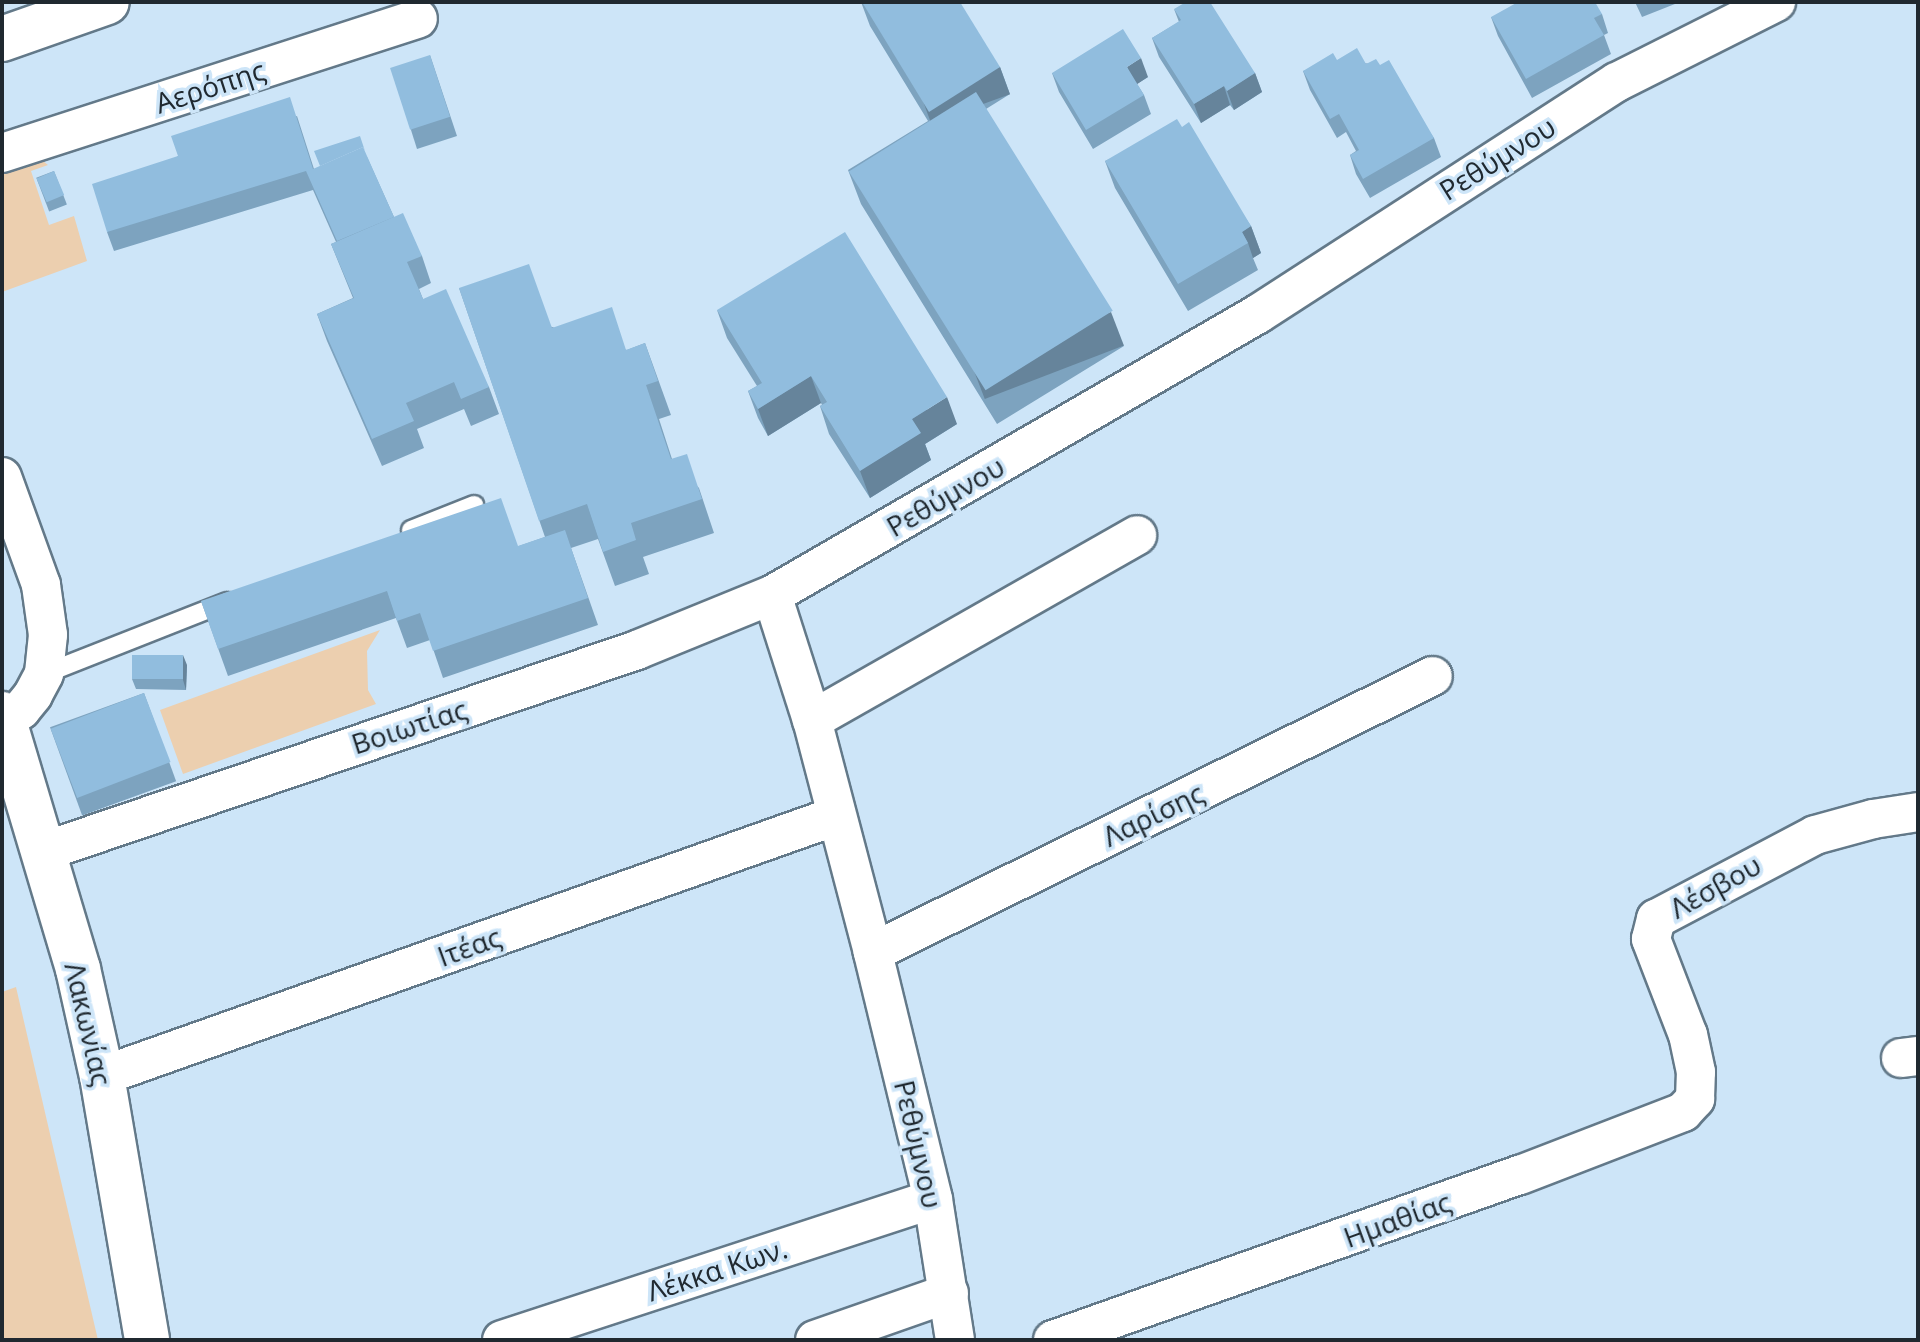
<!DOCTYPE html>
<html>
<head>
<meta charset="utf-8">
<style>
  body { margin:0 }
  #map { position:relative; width:1920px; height:1342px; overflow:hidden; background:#cde5f8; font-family:"Open Sans",sans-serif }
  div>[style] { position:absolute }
  .green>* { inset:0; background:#eccfaf }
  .roads { filter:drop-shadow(2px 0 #637989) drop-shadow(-2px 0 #637989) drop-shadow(0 2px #637989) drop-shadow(0 -2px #637989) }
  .service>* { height:18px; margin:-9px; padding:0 9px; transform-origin:9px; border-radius:9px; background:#fff }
  .minor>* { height:38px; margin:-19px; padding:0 19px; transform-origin:19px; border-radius:19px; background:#fff }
  .tertiary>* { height:44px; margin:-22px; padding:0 22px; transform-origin:22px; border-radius:22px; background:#fff }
  .primary>* { height:44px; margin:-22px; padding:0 22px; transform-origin:22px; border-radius:22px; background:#fff }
  .wall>* { inset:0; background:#7da3bf; transform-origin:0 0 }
  .shaded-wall>* { inset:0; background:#66849b; transform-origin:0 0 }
  .building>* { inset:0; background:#91bdde; transform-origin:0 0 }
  span { translate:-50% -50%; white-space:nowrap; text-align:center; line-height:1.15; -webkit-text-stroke:7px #cde5f8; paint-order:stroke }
  .street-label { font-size:28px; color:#202930 }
  .frame { position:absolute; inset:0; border:4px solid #202930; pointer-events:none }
</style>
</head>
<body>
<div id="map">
  <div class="green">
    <div style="clip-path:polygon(38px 157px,48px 165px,31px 171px,49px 225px,74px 216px,87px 261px,2px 292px,2px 159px)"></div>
    <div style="clip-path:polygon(380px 630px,367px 651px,368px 690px,376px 704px,183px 774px,160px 710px)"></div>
    <div style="clip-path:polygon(16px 987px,47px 1121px,98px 1340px,2px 1340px,2px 992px)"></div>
  </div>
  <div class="roads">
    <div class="service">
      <div style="left:411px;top:530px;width:68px;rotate:-21.6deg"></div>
      <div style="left:44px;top:674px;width:197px;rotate:-21.5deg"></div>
    </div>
    <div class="minor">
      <div style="left:2px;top:153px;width:437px;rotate:-17.9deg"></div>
      <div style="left:2px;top:477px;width:115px;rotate:70.1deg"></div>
      <div style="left:41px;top:585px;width:50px;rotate:82deg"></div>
      <div style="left:48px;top:635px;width:39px;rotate:96deg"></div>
      <div style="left:44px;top:674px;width:24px;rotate:118deg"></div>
      <div style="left:33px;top:695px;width:19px;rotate:129deg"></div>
      <div style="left:21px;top:710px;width:22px;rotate:148deg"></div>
      <div style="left:812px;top:720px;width:374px;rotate:-29.6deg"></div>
      <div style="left:45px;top:851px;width:625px;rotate:-18.75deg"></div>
      <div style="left:637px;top:650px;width:146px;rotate:-22.2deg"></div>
      <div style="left:873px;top:952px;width:624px;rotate:-26.24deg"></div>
      <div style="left:1901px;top:1058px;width:17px;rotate:-7deg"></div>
      <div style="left:102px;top:1076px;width:779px;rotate:-19.51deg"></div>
      <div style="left:502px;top:1340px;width:453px;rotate:-18.1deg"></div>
      <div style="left:815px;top:1340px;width:142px;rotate:-19.3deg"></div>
      <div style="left:955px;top:1340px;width:143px;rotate:-98.9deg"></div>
      <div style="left:933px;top:1199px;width:254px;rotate:-103.7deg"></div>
      <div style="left:873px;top:952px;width:240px;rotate:-104.7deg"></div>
      <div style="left:812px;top:720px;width:131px;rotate:-107.7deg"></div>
      <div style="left:772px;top:595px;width:561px;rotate:-30.04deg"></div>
      <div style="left:1258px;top:314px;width:427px;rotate:-32.9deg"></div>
      <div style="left:1617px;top:82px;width:178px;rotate:-26.7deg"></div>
      <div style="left:1053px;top:1340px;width:495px;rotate:-19.5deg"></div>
      <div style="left:1520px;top:1175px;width:175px;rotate:-21.1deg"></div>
      <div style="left:1683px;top:1112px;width:18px;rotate:-47deg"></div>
      <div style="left:1695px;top:1099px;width:27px;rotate:-88deg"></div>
      <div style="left:1696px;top:1072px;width:38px;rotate:-102deg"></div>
      <div style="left:1688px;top:1035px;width:103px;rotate:-111.1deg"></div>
      <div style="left:1651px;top:939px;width:21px;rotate:-76deg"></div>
      <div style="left:1656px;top:919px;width:180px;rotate:-27.8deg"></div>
      <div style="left:1815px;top:835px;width:60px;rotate:-15.4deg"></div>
      <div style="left:1873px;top:819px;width:46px;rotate:-8.8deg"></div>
    </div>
    <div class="tertiary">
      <div style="left:2px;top:714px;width:266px;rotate:73.4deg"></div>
      <div style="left:78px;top:969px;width:110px;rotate:77.4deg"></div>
      <div style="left:102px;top:1076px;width:268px;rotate:80.3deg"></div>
    </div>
    <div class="primary">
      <div style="left:2px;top:39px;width:111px;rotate:-19.4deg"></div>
    </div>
  </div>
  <div class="wall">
    <div style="clip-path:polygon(861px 2px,1000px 67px,1010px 94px,986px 109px,1124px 346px,997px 424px,861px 204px,848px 170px,928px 121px,870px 26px)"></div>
    <div style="clip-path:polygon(1635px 2px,1680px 2px,1642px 17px)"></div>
    <div style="clip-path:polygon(1174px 9px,1255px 73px,1262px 92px,1234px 110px,1230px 105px,1201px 123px,1159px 57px,1152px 38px,1179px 22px)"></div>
    <div style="clip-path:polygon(1602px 14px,1608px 33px,1604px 35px,1611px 54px,1532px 98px,1498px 36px,1491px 17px)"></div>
    <div style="clip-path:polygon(430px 55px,457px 136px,417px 149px,411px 130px)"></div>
    <div style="clip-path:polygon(1337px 60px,1380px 65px,1434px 138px,1441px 157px,1370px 198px,1356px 174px,1350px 155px,1356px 151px,1346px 132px,1337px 138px,1310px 90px,1303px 71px)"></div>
    <div style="clip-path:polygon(1052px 73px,1148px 77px,1137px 84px,1144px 95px,1151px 114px,1093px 149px,1059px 92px)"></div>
    <div style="clip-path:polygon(297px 116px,314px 169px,367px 157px,394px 217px,422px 256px,431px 283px,419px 289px,423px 299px,489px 387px,499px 414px,471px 426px,464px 409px,417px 429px,424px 448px,382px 466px,327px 341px,317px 314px,353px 298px,331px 244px,336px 242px,313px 190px,114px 251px,107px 232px,178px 156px)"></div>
    <div style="clip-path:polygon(1182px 127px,1251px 226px,1261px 253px,1253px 258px,1258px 270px,1188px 311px,1115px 188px,1105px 161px)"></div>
    <div style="left:54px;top:171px;width:36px;height:19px;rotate:69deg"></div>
    <div style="clip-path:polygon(459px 288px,552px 327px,627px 350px,645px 343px,671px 415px,659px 419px,672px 459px,699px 488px,714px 533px,643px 557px,649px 574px,615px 586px,598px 539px,571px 548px,598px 625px,443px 678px,430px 640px,407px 648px,396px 618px,228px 676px,201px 601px,519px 546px,545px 537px)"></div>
    <div style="clip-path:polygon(717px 310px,957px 424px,925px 444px,931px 460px,870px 498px,829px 434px,820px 406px,822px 405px,821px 403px,768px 436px,758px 418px,748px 391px,757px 386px,727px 338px)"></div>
    <div style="clip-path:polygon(187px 665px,186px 690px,136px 689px,132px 679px)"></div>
    <div style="left:144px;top:693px;width:94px;height:100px;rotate:70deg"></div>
  </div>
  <div class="shaded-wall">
    <div style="clip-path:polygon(1141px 58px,1148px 77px,1134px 86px,1127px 67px)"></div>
    <div style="left:1000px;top:67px;width:29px;height:84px;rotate:70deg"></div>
    <div style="clip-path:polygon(1255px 73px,1262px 92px,1234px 110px,1227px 91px)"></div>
    <div style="clip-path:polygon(1224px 86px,1230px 105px,1201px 123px,1194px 104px)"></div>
    <div style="clip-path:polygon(1251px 226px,1261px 253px,1253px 258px,1248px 243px,1242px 232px)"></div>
    <div style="left:1111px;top:312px;width:36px;height:149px;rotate:69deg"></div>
    <div style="clip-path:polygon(811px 376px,821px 403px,768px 436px,758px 409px)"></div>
    <div style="clip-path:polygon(947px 397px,957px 424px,925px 444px,931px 460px,870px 498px,860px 471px,912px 419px)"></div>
    <div style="clip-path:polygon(183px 655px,187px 665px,186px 690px,183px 680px)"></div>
  </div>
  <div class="building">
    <div style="clip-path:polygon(862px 2px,960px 2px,1000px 67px,929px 112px)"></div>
    <div style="clip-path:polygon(1186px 2px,1210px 2px,1255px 73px,1227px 91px,1224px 86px,1194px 104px,1152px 38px,1181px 20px,1174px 9px)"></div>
    <div style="clip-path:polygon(1518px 2px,1595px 2px,1602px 14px,1594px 18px,1604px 35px,1526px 79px,1491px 17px)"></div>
    <div style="clip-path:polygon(1123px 29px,1141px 58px,1127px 67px,1144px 95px,1086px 130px,1052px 73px)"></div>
    <div style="clip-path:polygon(1357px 48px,1366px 64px,1376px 59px,1380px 65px,1389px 60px,1434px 138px,1363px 179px,1350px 155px,1359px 150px,1339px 114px,1330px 119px,1303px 71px,1333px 53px,1337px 60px)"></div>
    <div style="left:430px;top:55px;width:65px;height:42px;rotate:72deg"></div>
    <div style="left:976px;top:92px;width:258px;height:150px;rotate:58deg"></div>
    <div style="clip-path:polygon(290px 97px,313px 169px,363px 147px,394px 217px,337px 241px,306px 171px,107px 232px,92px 184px,178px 156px,171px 136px)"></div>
    <div style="clip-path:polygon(1177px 119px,1182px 127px,1189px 122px,1251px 226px,1242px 232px,1248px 243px,1178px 284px,1105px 161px)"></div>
    <div style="clip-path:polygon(360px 136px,365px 151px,363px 147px,320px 166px,314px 151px)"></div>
    <div style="left:54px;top:171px;width:26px;height:19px;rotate:67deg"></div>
    <div style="clip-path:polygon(403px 213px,422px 256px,407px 262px,423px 299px,446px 289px,489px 387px,461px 399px,454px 382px,406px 403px,414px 421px,372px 439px,317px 314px,354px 298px,331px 244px)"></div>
    <div style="clip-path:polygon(845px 232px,947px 397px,912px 419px,921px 433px,860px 471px,820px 406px,827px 402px,811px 376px,758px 409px,748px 391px,762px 383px,717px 310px)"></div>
    <div style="clip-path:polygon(529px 264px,552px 328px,612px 307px,626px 350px,645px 343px,658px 381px,646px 385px,671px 459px,687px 454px,702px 499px,631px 523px,636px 540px,603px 552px,587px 504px,539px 521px,459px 288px)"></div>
    <div style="clip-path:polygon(501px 498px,518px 546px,565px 530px,588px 598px,433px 651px,420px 613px,397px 621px,387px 591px,218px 649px,201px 601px)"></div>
    <div style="left:132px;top:655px;width:51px;height:24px"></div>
    <div style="left:144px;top:693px;width:74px;height:100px;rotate:69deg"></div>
  </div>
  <div class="street-label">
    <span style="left:210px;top:86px;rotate:-18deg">Αερόπης</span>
    <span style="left:1497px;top:158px;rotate:-32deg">Ρεθύμνου</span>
    <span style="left:945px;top:496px;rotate:-30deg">Ρεθύμνου</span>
    <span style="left:409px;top:726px;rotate:-18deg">Βοιωτίας</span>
    <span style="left:1153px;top:814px;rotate:-26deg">Λαρίσης</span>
    <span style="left:1715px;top:886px;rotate:-29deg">Λέσβου</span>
    <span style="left:469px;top:946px;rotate:-20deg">Ιτέας</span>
    <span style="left:89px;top:1024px;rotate:77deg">Λακωνίας</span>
    <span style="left:919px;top:1144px;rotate:77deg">Ρεθύμνου</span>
    <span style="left:1397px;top:1219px;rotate:-20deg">Ημαθίας</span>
    <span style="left:717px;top:1269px;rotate:-18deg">Λέκκα Κων.</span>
  </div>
  <div class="frame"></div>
</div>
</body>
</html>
